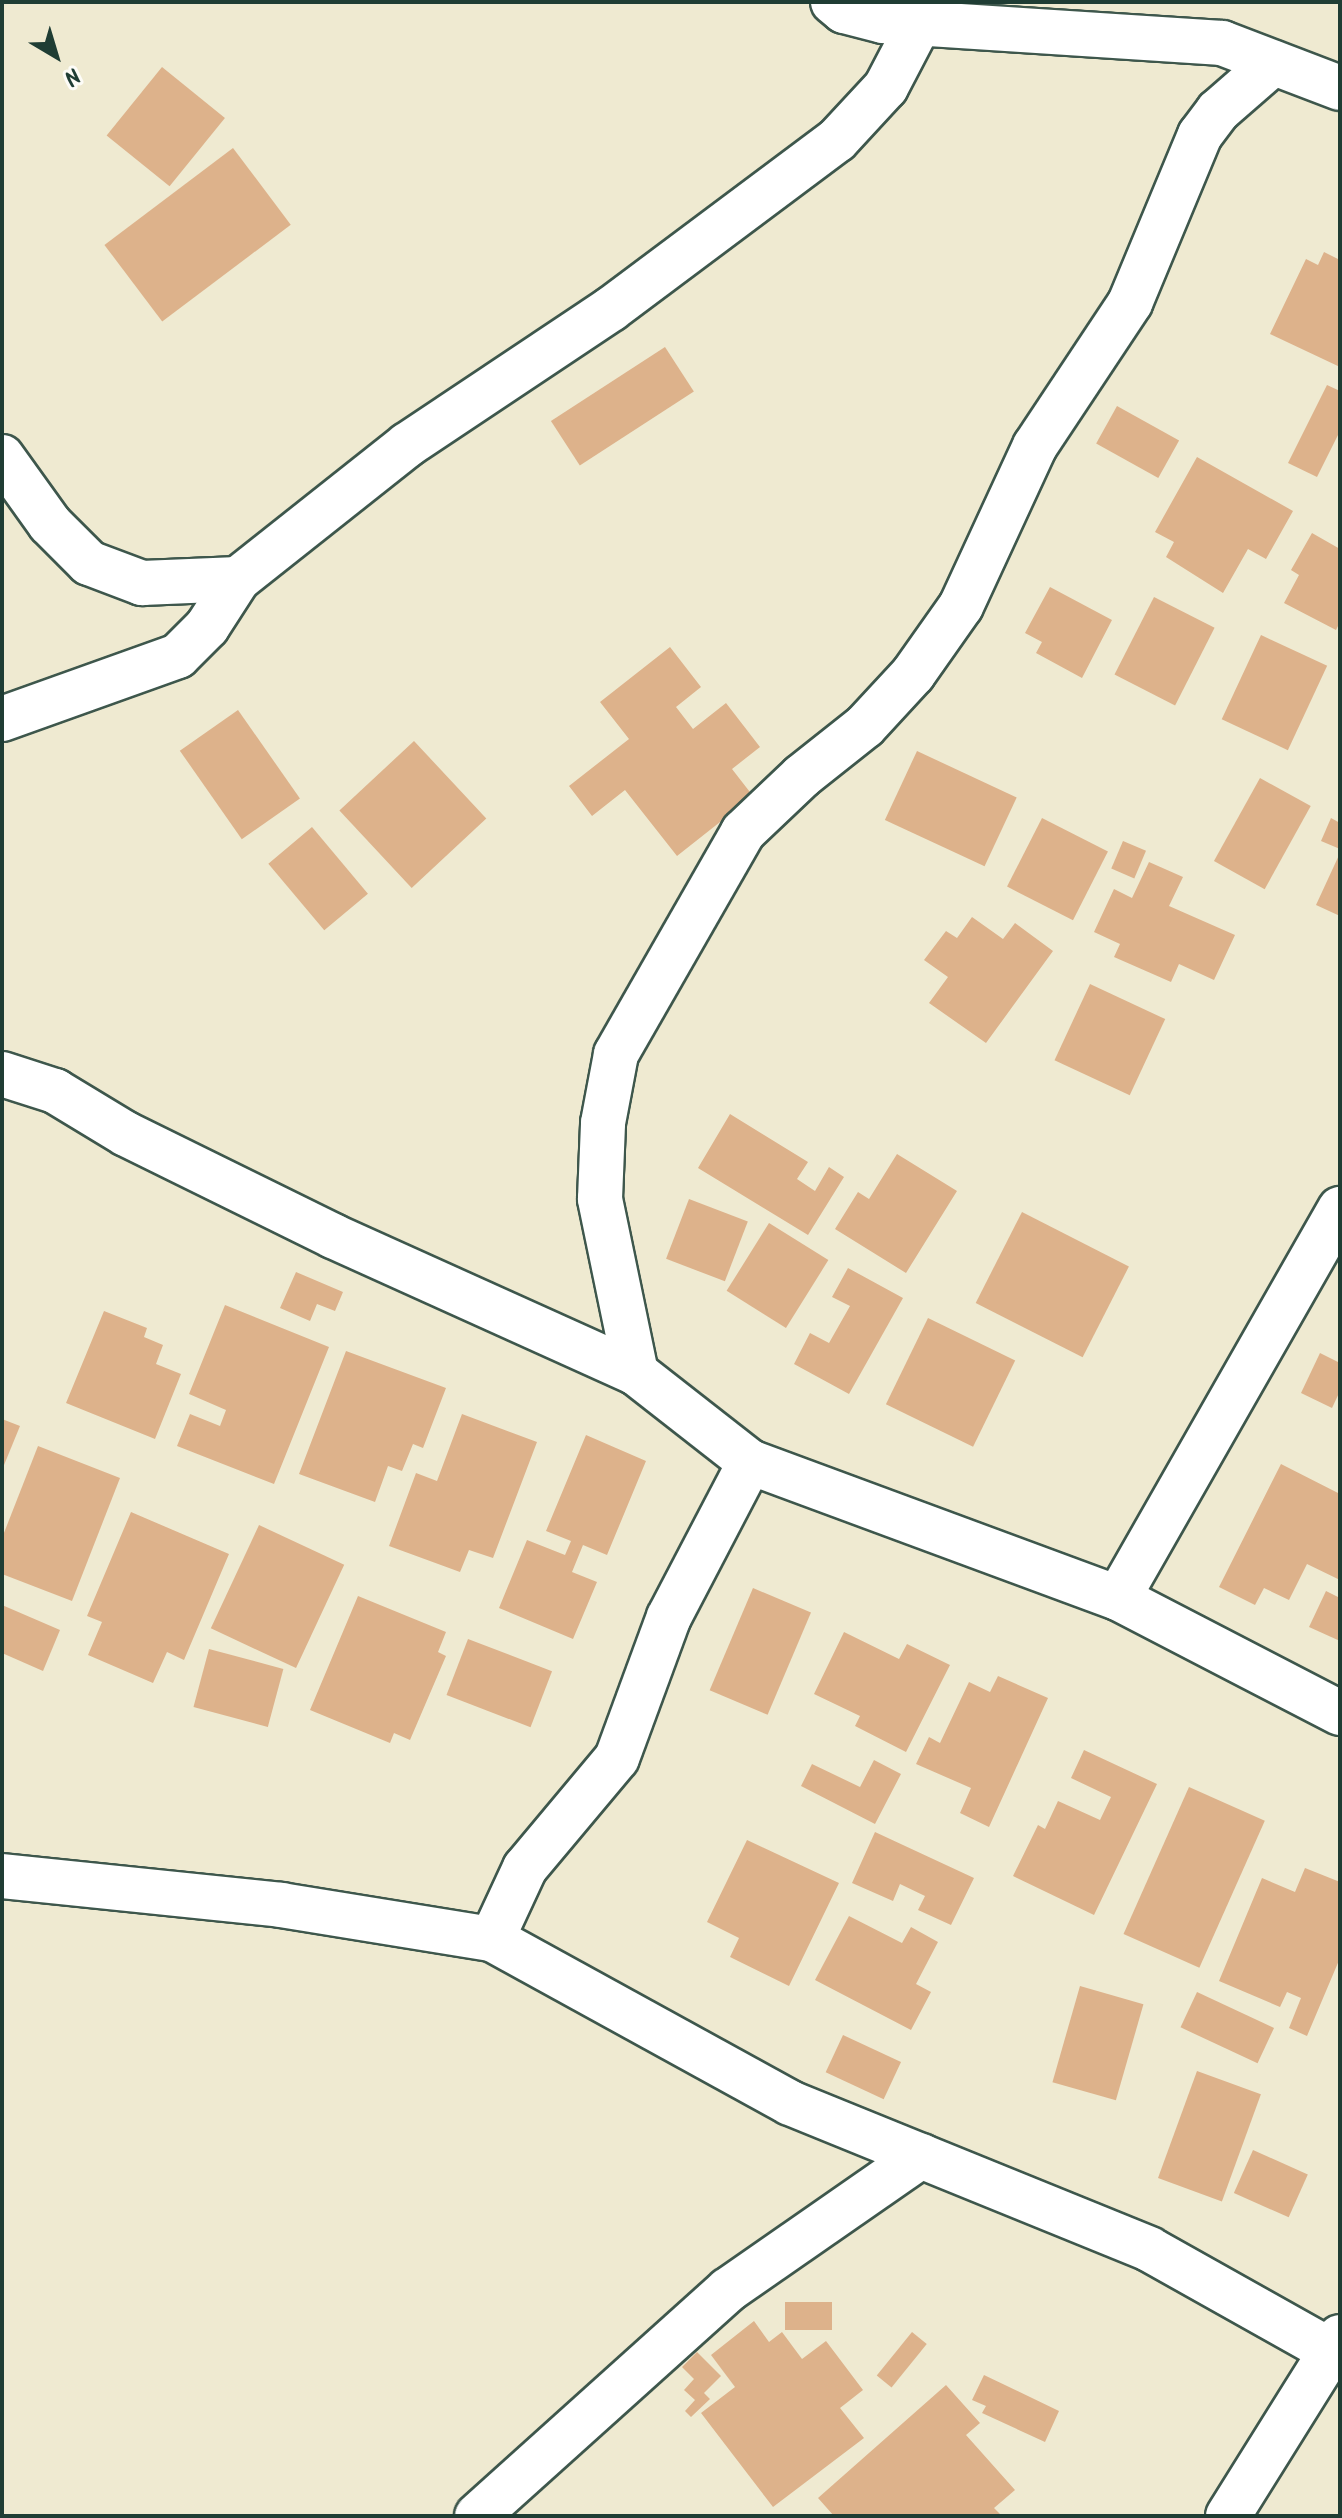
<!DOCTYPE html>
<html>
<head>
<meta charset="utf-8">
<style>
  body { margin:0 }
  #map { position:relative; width:1342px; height:2518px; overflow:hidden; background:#efead1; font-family:Kalam,sans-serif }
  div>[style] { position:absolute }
  .building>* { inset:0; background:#ddb28b; transform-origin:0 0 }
  .roads { filter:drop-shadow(2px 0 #3e574c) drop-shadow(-2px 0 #3e574c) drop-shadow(0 2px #3e574c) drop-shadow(0 -2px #3e574c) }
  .minor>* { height:44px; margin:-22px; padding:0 22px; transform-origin:22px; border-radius:22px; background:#fff }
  span { translate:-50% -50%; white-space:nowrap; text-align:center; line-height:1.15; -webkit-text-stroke:7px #fdfcf7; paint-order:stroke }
  .frame { position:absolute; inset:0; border:4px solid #1f3d34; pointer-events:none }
  .north { position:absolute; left:16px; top:16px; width:80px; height:80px; -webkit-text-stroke:6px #fdfcf7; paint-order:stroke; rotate:142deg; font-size:22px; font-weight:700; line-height:32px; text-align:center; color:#1f3d34 }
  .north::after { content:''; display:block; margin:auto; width:28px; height:36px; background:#1f3d34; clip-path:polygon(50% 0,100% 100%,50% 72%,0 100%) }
</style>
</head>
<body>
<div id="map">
  <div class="building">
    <div style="left:162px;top:67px;width:81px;height:88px;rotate:39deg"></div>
    <div style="left:233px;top:148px;width:96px;height:161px;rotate:53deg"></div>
    <div style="clip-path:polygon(1324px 252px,1340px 260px,1340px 367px,1270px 334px,1306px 259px,1318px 265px)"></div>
    <div style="left:665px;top:347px;width:53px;height:136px;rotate:57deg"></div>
    <div style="clip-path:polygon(1327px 385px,1340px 391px,1340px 431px,1317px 477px,1288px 463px)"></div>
    <div style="left:1117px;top:406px;width:71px;height:43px;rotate:29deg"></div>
    <div style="clip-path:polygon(1197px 457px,1293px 511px,1266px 559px,1248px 549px,1223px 593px,1166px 557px,1174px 542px,1155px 532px)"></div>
    <div style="clip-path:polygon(1312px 533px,1340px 549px,1340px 622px,1336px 630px,1284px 603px,1299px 575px,1291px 570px)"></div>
    <div style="clip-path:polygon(1050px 587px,1112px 620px,1082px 678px,1036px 653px,1042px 642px,1025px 633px)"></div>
    <div style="left:1154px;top:597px;width:68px;height:87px;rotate:27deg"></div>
    <div style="left:1261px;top:635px;width:73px;height:93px;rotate:25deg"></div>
    <div style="clip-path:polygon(670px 647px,701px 687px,676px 707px,693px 729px,726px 703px,760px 747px,732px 769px,753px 796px,677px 856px,625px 790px,592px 816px,569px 786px,629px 739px,600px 702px)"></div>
    <div style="left:238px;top:710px;width:108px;height:71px;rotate:55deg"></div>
    <div style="left:414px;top:741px;width:106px;height:102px;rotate:47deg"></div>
    <div style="left:917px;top:751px;width:110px;height:76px;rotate:25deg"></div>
    <div style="left:1260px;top:778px;width:58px;height:95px;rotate:29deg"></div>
    <div style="left:1042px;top:818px;width:74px;height:77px;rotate:27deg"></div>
    <div style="clip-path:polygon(1331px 818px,1340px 823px,1340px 849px,1321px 841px)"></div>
    <div style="left:312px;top:827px;width:87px;height:57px;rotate:50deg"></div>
    <div style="left:1123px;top:841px;width:25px;height:30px;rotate:23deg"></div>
    <div style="clip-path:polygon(1340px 853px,1340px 916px,1316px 905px)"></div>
    <div style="clip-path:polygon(1149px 862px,1183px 877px,1169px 906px,1235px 935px,1214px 980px,1179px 964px,1171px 982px,1114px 957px,1120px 944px,1094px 932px,1114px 889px,1132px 898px)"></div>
    <div style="clip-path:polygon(972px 917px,1003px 939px,1015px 923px,1053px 951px,986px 1043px,929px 1003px,948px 977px,924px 960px,946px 931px,957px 938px)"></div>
    <div style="left:1090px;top:984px;width:83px;height:84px;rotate:25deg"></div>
    <div style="clip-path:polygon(730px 1114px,808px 1162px,797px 1179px,815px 1191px,829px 1167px,844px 1177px,808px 1235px,698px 1168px)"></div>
    <div style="clip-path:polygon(897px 1154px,957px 1191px,906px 1273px,835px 1229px,858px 1192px,869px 1199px)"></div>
    <div style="left:689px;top:1199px;width:63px;height:64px;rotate:21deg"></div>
    <div style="left:1022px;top:1212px;width:120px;height:102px;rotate:27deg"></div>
    <div style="left:769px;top:1223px;width:70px;height:80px;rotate:32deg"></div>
    <div style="clip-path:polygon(848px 1268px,903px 1298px,849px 1394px,794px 1364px,810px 1333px,829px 1343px,850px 1306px,832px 1297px)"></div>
    <div style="clip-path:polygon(296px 1272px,343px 1292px,335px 1311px,317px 1304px,310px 1321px,280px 1308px)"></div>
    <div style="clip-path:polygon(225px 1305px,329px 1347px,274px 1484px,177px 1446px,190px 1414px,220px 1426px,226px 1410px,189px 1394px)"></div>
    <div style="clip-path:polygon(104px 1311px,147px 1328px,144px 1337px,163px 1345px,156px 1364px,181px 1374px,155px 1439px,66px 1403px)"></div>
    <div style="left:928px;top:1318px;width:97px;height:96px;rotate:26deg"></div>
    <div style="clip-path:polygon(346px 1351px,446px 1388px,423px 1448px,413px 1444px,402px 1471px,388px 1466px,375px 1502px,299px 1474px)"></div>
    <div style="clip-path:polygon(1320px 1353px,1340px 1363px,1340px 1391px,1332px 1408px,1301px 1393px)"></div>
    <div style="clip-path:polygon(462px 1414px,537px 1442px,493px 1558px,469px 1550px,460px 1572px,389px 1546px,416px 1473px,437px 1481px)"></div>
    <div style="clip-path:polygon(2px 1419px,20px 1426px,2px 1470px)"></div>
    <div style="clip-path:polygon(586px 1435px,646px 1461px,607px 1555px,583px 1545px,572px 1572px,597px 1582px,573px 1639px,499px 1608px,527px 1540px,565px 1555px,571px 1541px,546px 1531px)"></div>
    <div style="clip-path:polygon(38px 1446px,120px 1478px,72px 1601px,2px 1574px,2px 1538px)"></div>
    <div style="clip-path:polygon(1281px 1464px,1340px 1494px,1340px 1580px,1307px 1564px,1289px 1600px,1264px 1588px,1255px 1605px,1219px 1587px)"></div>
    <div style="clip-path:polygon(131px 1512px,229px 1554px,184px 1660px,167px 1652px,153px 1683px,88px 1655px,102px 1622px,87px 1616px)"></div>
    <div style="left:259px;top:1525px;width:94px;height:114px;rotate:25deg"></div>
    <div style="left:753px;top:1588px;width:63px;height:111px;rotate:23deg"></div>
    <div style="clip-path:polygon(1326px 1591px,1340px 1598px,1340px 1641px,1309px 1627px)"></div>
    <div style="clip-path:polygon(358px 1596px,446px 1632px,438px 1652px,446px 1656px,410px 1740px,394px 1733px,390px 1743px,310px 1710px)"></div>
    <div style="clip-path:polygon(2px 1605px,60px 1630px,43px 1671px,2px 1653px)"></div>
    <div style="clip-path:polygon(844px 1632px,899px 1659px,907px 1644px,950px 1665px,906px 1752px,855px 1726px,860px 1716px,814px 1694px)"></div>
    <div style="left:468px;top:1639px;width:90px;height:60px;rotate:21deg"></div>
    <div style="left:209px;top:1649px;width:77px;height:60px;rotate:15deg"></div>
    <div style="clip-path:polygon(998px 1676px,1048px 1698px,989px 1827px,960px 1813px,971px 1788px,916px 1764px,929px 1737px,940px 1743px,969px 1682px,990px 1692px)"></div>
    <div style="clip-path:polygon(1084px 1750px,1157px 1784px,1094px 1915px,1013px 1876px,1038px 1825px,1045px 1829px,1058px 1801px,1100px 1820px,1111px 1797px,1071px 1778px)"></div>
    <div style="clip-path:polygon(874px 1760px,901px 1774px,875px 1824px,801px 1786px,812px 1764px,860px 1787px)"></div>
    <div style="left:1189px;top:1787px;width:83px;height:161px;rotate:24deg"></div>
    <div style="clip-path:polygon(875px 1832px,974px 1878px,951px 1925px,918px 1910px,925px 1896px,900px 1884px,893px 1901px,852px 1883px)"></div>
    <div style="clip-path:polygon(747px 1840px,839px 1883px,789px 1986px,730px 1957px,739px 1938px,707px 1922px)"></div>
    <div style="clip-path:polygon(1305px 1868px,1340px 1882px,1340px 1958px,1307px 2036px,1289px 2028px,1301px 1998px,1287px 1992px,1280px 2007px,1219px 1981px,1262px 1878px,1295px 1892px)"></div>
    <div style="clip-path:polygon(849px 1916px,902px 1943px,911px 1927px,938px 1942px,916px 1984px,931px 1992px,911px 2030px,815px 1980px)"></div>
    <div style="left:1080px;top:1986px;width:66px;height:100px;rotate:16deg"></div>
    <div style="left:1197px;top:1992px;width:85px;height:39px;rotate:25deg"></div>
    <div style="left:843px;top:2035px;width:64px;height:41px;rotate:25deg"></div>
    <div style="left:1197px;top:2071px;width:68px;height:114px;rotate:20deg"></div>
    <div style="left:1253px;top:2150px;width:60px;height:47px;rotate:24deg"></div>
    <div style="left:785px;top:2302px;width:47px;height:28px"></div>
    <div style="clip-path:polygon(754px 2321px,769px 2342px,782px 2332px,802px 2359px,826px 2341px,863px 2390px,840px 2408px,864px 2438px,773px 2507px,701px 2413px,735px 2387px,711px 2355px)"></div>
    <div style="left:912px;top:2332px;width:19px;height:56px;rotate:39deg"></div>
    <div style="clip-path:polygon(697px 2352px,721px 2376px,704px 2393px,710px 2399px,691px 2417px,685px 2411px,695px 2400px,684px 2390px,694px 2379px,682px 2367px)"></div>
    <div style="clip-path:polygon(984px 2375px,1059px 2411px,1045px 2442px,982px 2413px,986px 2406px,972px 2400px)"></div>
    <div style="clip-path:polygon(946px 2385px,980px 2423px,966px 2435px,1015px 2490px,994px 2508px,1002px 2516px,834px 2516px,818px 2498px)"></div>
  </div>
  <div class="roads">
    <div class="minor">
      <div style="left:833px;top:2px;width:14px;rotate:39deg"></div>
      <div style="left:844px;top:11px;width:40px;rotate:14.4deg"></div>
      <div style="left:883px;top:21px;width:340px;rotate:3.7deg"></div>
      <div style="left:1222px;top:43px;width:126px;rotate:20.9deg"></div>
      <div style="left:2px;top:457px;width:82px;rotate:54.4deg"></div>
      <div style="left:50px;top:524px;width:55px;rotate:45deg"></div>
      <div style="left:89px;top:563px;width:57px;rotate:20.7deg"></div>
      <div style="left:142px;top:583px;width:96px;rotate:-2.4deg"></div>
      <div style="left:2px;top:719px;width:187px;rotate:-19.7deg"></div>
      <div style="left:178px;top:656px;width:41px;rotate:-45deg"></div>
      <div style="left:207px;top:627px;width:57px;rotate:-57.1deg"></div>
      <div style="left:238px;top:579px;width:216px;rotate:-38.4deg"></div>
      <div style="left:407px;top:445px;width:245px;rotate:-33.7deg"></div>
      <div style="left:611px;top:309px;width:282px;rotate:-36.8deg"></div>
      <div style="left:837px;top:140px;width:72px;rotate:-47.2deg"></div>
      <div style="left:886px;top:87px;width:73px;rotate:-62.4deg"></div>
      <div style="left:2px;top:1074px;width:56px;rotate:17.8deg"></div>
      <div style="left:55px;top:1091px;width:83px;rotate:31.2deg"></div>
      <div style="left:126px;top:1134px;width:231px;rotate:26.2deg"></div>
      <div style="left:333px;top:1236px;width:333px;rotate:24.3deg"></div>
      <div style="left:636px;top:1373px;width:145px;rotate:38deg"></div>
      <div style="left:750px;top:1462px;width:392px;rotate:20.3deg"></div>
      <div style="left:1118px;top:1598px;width:250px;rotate:27.4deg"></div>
      <div style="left:636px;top:1373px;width:178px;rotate:-101.7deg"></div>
      <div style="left:600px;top:1199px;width:76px;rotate:-87.7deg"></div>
      <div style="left:603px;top:1123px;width:70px;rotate:-79.3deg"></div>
      <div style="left:616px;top:1054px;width:256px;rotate:-60.2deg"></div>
      <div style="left:743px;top:832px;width:81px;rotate:-43.5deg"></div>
      <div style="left:802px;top:776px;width:80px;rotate:-38.4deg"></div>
      <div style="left:865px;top:726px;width:71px;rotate:-47.3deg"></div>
      <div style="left:913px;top:674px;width:83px;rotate:-54.8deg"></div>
      <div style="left:961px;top:606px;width:176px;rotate:-65.2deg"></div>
      <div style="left:1035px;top:446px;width:172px;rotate:-56.4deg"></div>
      <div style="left:1130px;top:303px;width:182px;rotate:-67.4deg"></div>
      <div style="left:1200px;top:135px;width:30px;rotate:-53deg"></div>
      <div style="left:1218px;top:111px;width:73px;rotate:-41.1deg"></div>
      <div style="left:1118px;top:1598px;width:448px;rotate:-60.3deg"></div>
      <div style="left:2px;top:1876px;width:281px;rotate:5.9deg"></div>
      <div style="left:281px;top:1905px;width:214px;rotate:9.2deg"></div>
      <div style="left:492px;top:1939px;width:340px;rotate:28.8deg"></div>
      <div style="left:790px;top:2103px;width:388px;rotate:22.1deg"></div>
      <div style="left:1149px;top:2249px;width:209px;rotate:29.3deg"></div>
      <div style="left:492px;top:1939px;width:78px;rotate:-65.1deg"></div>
      <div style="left:525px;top:1868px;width:143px;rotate:-50.1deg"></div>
      <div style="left:617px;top:1758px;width:150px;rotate:-69.8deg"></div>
      <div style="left:669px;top:1617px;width:175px;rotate:-62.4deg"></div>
      <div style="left:477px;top:2516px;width:338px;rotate:-42deg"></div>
      <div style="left:728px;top:2290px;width:235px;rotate:-34.8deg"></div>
      <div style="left:1228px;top:2516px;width:211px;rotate:-58deg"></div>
    </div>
  </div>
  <div class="frame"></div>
  <div class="north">N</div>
</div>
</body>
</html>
